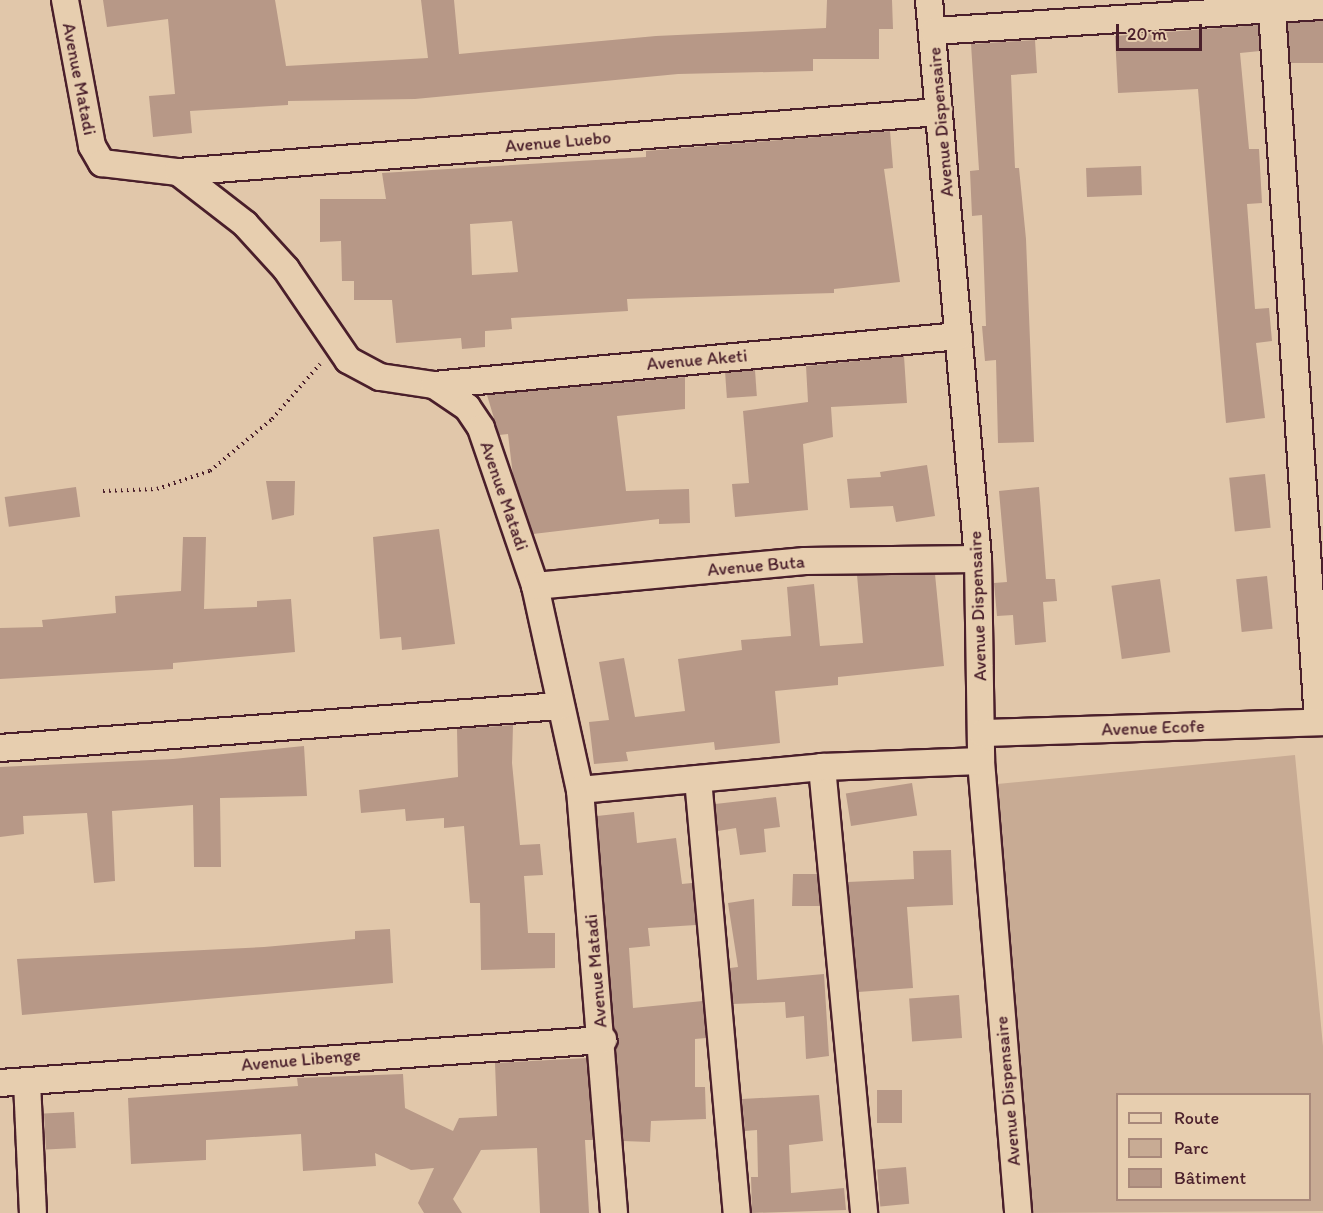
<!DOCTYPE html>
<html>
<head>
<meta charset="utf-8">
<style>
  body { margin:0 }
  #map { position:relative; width:1323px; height:1213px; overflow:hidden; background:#e1c7aa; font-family:Itim,sans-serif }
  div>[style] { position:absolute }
  .green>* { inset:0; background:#c8ab94 }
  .building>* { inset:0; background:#b79887; transform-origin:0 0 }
  .path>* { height:4px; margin-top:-2px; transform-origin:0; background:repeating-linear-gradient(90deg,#4a1f2b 0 1.5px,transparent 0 6px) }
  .roads { filter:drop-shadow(2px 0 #4a1f2b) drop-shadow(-2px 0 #4a1f2b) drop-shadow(0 2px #4a1f2b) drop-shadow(0 -2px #4a1f2b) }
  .street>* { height:26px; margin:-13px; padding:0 13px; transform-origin:13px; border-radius:13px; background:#e7ceaf }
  span { translate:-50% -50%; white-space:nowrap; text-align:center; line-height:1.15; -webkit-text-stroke:6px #e7ceaf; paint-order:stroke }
  .street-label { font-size:18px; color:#4a1f2b }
  .legend { position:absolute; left:1116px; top:1093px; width:195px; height:108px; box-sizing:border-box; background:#e7ceaf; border:2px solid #a8887a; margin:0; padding:8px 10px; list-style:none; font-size:18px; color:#4a1f2b }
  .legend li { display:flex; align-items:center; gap:12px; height:30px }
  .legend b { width:30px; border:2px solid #a8887a }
  .scale { position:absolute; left:1116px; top:24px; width:86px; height:27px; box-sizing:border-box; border:3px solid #4a1f2b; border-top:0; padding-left:8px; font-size:18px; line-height:21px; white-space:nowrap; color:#4a1f2b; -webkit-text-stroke:4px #e7ceaf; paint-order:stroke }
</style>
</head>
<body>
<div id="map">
  <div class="green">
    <div style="clip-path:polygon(evenodd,1295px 755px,1323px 1046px,1323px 1211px,1028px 1213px,987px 785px,1295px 755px,1118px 1094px,1310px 1094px,1310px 1200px,1118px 1200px,1118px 1094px)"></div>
  </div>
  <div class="building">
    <div style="clip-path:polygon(103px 0,275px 0,286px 66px,428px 58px,421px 0,454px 0,459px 54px,656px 36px,826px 28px,827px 0,892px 0,893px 29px,879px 29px,879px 59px,813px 59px,813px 71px,678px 74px,415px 99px,288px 101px,288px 105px,190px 111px,192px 133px,153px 137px,149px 96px,175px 94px,168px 19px,107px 27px)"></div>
    <div style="left:1323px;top:21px;width:42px;height:35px;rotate:90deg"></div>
    <div style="clip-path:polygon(1258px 25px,1260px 51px,1240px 53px,1249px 149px,1259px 149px,1262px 203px,1247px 204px,1255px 309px,1269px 308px,1272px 341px,1256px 343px,1265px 418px,1226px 423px,1198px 89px,1118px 93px,1115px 36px)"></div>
    <div style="clip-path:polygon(1035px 40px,1037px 73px,1011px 75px,1015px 168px,1019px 168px,1026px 239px,1034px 442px,998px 443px,996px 360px,985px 361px,982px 326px,986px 326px,982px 215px,972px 216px,970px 171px,979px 170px,971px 44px)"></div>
    <div style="clip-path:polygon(evenodd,890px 131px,893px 168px,884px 169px,900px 282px,834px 289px,834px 293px,627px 299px,628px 311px,511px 318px,512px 329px,485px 331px,485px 347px,462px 349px,461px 338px,396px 343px,392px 300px,354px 300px,354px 281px,342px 281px,341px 241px,320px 242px,320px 199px,386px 199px,382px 173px,646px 157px,646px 151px,890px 131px,512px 221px,518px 272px,472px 275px,470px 224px,512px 221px)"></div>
    <div style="left:1141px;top:166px;width:29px;height:55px;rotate:88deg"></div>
    <div style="clip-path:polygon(904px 356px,907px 403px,831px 407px,833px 437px,803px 444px,808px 510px,735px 517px,732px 484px,749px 483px,743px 411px,808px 402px,806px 366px)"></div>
    <div style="left:755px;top:370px;width:26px;height:30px;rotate:86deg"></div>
    <div style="clip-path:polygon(685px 377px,685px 409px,617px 416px,626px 491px,689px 489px,690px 523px,659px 524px,659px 519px,533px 534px,513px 476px,508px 434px,499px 435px,487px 395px)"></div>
    <div style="clip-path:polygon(927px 465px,935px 516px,896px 522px,893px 506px,850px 508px,847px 479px,881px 477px,880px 472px)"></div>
    <div style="left:1265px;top:474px;width:54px;height:36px;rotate:84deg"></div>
    <div style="clip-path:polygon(266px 481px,295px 481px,294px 515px,272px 520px)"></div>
    <div style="left:76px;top:487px;width:30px;height:72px;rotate:82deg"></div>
    <div style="clip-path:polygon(1039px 487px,1046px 579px,1055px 579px,1057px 601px,1043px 602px,1046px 642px,1015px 645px,1013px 615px,997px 616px,994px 583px,1007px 582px,999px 491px)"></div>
    <div style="clip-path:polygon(439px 529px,455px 644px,402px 650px,401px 637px,380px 639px,373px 537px)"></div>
    <div style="clip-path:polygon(183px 537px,206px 537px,204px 609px,257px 607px,257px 601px,291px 599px,295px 652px,173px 663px,173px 669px,0 679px,0 628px,43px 627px,42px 620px,116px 613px,115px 596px,181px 591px)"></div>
    <div style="clip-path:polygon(935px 574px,944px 666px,838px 677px,838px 685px,775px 691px,780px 743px,715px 750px,714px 742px,626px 752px,628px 761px,594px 764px,589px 722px,609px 720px,599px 662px,624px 658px,635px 717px,685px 711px,678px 659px,742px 650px,741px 640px,791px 636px,787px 587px,814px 584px,820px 646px,863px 643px,857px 575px)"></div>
    <div style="left:1267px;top:576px;width:53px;height:31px;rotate:84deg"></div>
    <div style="left:1160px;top:579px;width:74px;height:49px;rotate:82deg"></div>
    <div style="clip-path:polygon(513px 725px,512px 763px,520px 845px,540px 844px,543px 875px,524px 876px,528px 933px,555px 933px,555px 968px,481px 970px,480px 903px,470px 903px,464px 826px,444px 828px,444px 818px,406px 821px,405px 809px,361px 813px,359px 790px,458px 777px,457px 729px)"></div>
    <div style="clip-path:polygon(304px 746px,307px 796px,220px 798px,221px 867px,194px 867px,193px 805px,112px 811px,115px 881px,94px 883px,87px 813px,23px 816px,24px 834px,0 837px,0 767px,173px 759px)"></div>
    <div style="left:912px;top:783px;width:33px;height:67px;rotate:81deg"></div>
    <div style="clip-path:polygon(776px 797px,780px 827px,764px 829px,766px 852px,740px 855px,736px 828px,718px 831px,715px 804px)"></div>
    <div style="clip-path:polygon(634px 812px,637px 843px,676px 838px,682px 884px,692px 883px,696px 925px,648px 928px,650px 946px,629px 948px,633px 1008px,703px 1001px,706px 1038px,695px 1039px,695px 1087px,705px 1087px,706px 1119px,651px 1121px,650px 1142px,623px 1141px,597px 816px)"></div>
    <div style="clip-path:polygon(951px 850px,953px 905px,907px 907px,913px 988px,858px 992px,848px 882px,914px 879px,913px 851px)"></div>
    <div style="clip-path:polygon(793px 874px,817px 874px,820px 906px,792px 906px)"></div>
    <div style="clip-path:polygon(754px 899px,757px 980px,824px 974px,829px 1056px,806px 1059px,804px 1016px,786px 1018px,785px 1002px,733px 1004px,730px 968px,738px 967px,728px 903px)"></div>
    <div style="clip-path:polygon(390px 929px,393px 983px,22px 1015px,17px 959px,264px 947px,355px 939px,355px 931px)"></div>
    <div style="left:959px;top:995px;width:43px;height:50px;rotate:86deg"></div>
    <div style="clip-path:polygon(587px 1058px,593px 1140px,585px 1140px,589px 1213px,540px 1213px,537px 1148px,481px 1150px,453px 1199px,462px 1213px,424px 1213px,418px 1203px,434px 1168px,411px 1170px,375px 1153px,376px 1166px,303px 1171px,301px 1134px,206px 1140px,206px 1160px,131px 1164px,128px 1098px,298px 1086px,297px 1078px,403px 1074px,405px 1108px,453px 1131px,459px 1118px,497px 1116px,495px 1063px)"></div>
    <div style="left:877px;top:1090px;width:25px;height:33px"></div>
    <div style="clip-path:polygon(819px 1095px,823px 1141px,789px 1145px,791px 1193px,844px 1188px,846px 1210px,752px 1213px,751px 1177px,758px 1177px,757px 1130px,745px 1131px,742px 1099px)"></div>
    <div style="left:74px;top:1112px;width:36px;height:30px;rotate:87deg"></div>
    <div style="left:906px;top:1167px;width:37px;height:29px;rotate:85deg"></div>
  </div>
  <div class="path">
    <div style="left:103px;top:491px;width:54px;rotate:-2.1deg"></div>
    <div style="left:157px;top:489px;width:56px;rotate:-18.8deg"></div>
    <div style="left:210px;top:471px;width:81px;rotate:-40deg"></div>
    <div style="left:272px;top:419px;width:73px;rotate:-48.9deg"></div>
  </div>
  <div class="roads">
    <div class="street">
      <div style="left:65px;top:0;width:148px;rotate:79.5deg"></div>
      <div style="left:92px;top:146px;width:20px;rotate:60deg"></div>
      <div style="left:102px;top:163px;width:77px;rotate:6.8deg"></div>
      <div style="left:178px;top:172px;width:85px;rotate:37.8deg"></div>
      <div style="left:245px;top:224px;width:61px;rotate:47.7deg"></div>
      <div style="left:286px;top:269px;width:110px;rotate:55.7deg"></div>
      <div style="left:348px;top:360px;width:36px;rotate:28deg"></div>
      <div style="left:380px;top:377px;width:55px;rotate:8.4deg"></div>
      <div style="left:434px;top:385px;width:40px;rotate:34deg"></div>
      <div style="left:467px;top:407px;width:25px;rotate:56deg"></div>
      <div style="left:481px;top:428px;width:167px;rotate:71.1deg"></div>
      <div style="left:535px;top:586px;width:209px;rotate:77.6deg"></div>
      <div style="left:580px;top:790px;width:424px;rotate:85.4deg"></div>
      <div style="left:929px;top:0;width:561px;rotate:84.99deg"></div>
      <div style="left:978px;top:559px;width:202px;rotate:89.1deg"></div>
      <div style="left:981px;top:761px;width:454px;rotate:85.3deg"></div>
      <div style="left:1272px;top:10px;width:713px;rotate:86.3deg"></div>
      <div style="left:934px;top:31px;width:390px;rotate:-3.7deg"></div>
      <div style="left:178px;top:172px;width:763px;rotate:-4.51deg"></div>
      <div style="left:434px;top:385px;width:527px;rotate:-5.33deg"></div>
      <div style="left:535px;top:586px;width:271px;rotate:-5.3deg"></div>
      <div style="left:805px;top:561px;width:173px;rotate:-0.7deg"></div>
      <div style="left:982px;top:733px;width:341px;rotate:-1.8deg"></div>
      <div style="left:0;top:748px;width:562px;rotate:-4.29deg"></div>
      <div style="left:822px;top:767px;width:448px;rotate:84.6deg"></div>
      <div style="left:698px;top:779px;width:436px;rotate:84.9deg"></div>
      <div style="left:580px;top:790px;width:243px;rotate:-5.4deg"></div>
      <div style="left:822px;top:767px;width:159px;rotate:-2.2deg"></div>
      <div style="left:27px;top:1082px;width:131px;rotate:87.4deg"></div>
      <div style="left:0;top:1083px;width:605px;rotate:-4.08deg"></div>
    </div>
  </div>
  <div class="street-label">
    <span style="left:79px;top:79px;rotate:79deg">Avenue Matadi</span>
    <span style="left:941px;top:122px;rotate:-95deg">Avenue Dispensaire</span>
    <span style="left:558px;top:142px;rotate:-5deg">Avenue Luebo</span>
    <span style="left:697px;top:360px;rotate:-5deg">Avenue Aketi</span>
    <span style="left:504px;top:496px;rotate:71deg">Avenue Matadi</span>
    <span style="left:756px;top:566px;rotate:-5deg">Avenue Buta</span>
    <span style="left:978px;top:606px;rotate:-92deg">Avenue Dispensaire</span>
    <span style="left:1153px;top:728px;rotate:-2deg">Avenue Ecofe</span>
    <span style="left:596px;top:971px;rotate:-95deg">Avenue Matadi</span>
    <span style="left:301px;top:1060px;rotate:-5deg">Avenue Libenge</span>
    <span style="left:1008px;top:1091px;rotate:-95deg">Avenue Dispensaire</span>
  </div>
  <ul class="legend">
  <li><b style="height:8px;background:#e7ceaf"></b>Route</li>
  <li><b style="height:16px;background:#c8ab94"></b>Parc</li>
  <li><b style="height:16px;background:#b79887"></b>Bâtiment</li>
  </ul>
  <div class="scale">20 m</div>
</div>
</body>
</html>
